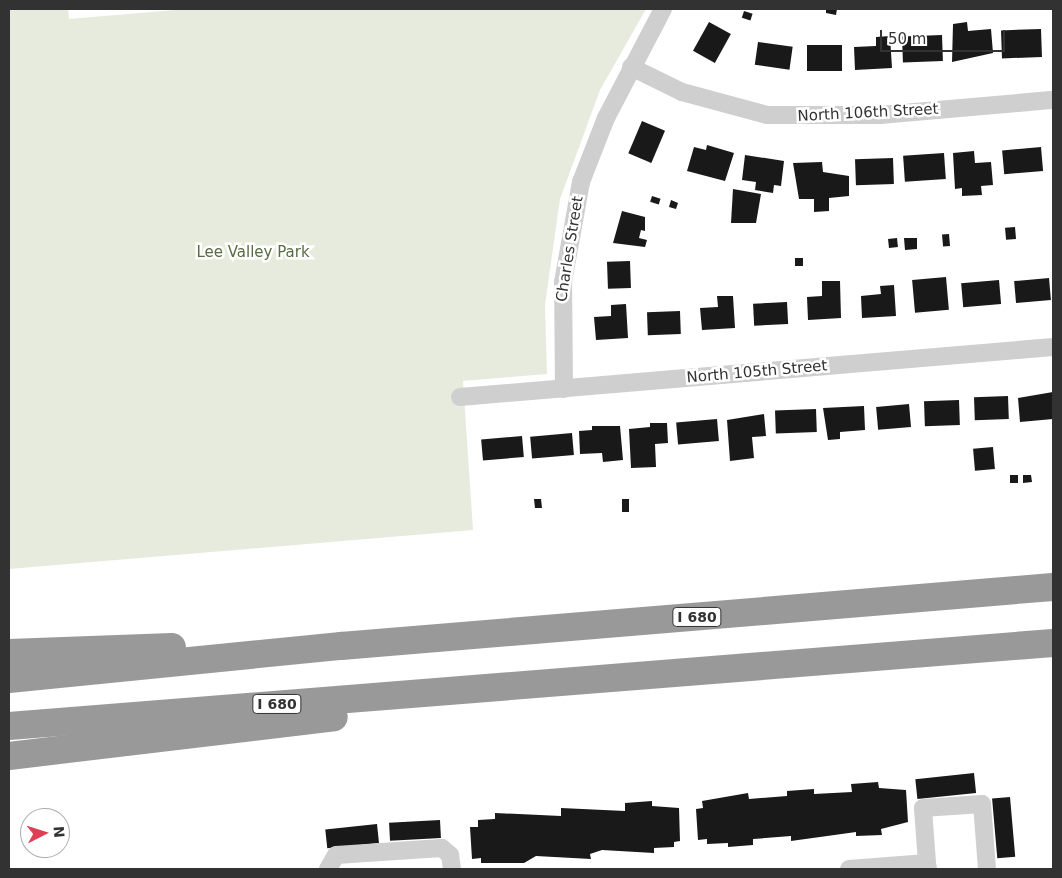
<!DOCTYPE html>
<html>
<head>
<meta charset="utf-8">
<style>
  body { margin:0 }
  #map { position:relative; width:1062px; height:878px; overflow:hidden; background:#fff; font-family:"DejaVu Sans",sans-serif }
  div>[style] { position:absolute }
  .green>* { inset:0; background:#e6ebde }
  .building>* { inset:0; background:#191919; transform-origin:0 0 }
  .street>* { height:18px; margin:-9px; padding:0 9px; transform-origin:9px; border-radius:9px; background:#cfcfcf }
  .highway>* { height:28px; margin:-14px; padding:0 14px; transform-origin:14px; border-radius:14px; background:#999 }
  span { translate:-50% -50%; white-space:nowrap; text-align:center; line-height:1.15; -webkit-text-stroke:5px #fff; paint-order:stroke }
  .shield-label span { padding:1px 4px; background:#fff; border:1px solid; border-radius:4px; -webkit-text-stroke-width:0 }
  .shield-label { font-size:14px; color:#323232; font-weight:700 }
  .street-label { font-size:15px; color:#323232 }
  .park-label { font-size:15px; color:#586c41 }
  .frame { position:absolute; inset:0; border:10px solid #323232; pointer-events:none }
  .north { position:absolute; left:20px; top:808px; width:50px; height:50px; box-sizing:border-box; background:#fff; border:1px solid #adadad; border-radius:50%; rotate:85deg; font-size:14px; font-weight:700; line-height:20px; text-align:center; color:#323232 }
  .north::after { content:''; display:block; margin:auto; width:18px; height:22px; background:#dd4054; clip-path:polygon(50% 0,100% 100%,50% 72%,0 100%) }
  .scale { position:absolute; left:880px; top:30px; width:125px; height:22px; box-sizing:border-box; border:2px solid #323232; border-top:0; padding-left:6px; font-size:15px; line-height:18px; white-space:nowrap; color:#323232; -webkit-text-stroke:4px #fff; paint-order:stroke }
</style>
</head>
<body>
<div id="map">
  <div class="green">
    <div style="clip-path:polygon(9px 9px,68px 9px,69px 19px,187px 9px,646px 9px,600px 90px,560px 199px,545px 305px,547px 374px,463px 381px,473px 530px,9px 569px)"></div>
  </div>
  <div class="building">
    <div style="clip-path:polygon(826px 9px,837px 9px,836px 15px,826px 13px)"></div>
    <div style="left:744px;top:11px;width:9px;height:7px;rotate:18deg"></div>
    <div style="left:709px;top:22px;width:25px;height:33px;rotate:29deg"></div>
    <div style="clip-path:polygon(967px 22px,968px 31px,991px 29px,993px 53px,952px 62px,953px 24px)"></div>
    <div style="left:1041px;top:29px;width:28px;height:40px;rotate:88deg"></div>
    <div style="left:942px;top:35px;width:26px;height:40px;rotate:88deg"></div>
    <div style="clip-path:polygon(890px 36px,892px 68px,855px 70px,854px 47px,876px 46px,876px 37px)"></div>
    <div style="left:758px;top:42px;width:35px;height:23px;rotate:8deg"></div>
    <div style="left:807px;top:45px;width:35px;height:26px"></div>
    <div style="left:642px;top:121px;width:25px;height:35px;rotate:23deg"></div>
    <div style="clip-path:polygon(707px 145px,734px 153px,725px 181px,687px 171px,694px 147px,706px 150px)"></div>
    <div style="left:1041px;top:147px;width:24px;height:39px;rotate:85deg"></div>
    <div style="clip-path:polygon(974px 151px,975px 163px,991px 162px,993px 185px,981px 186px,982px 195px,962px 196px,962px 188px,955px 189px,953px 153px)"></div>
    <div style="left:944px;top:153px;width:26px;height:41px;rotate:86deg"></div>
    <div style="clip-path:polygon(745px 155px,784px 161px,781px 186px,774px 185px,773px 193px,755px 190px,756px 182px,742px 180px)"></div>
    <div style="left:893px;top:158px;width:26px;height:38px;rotate:88deg"></div>
    <div style="clip-path:polygon(822px 162px,823px 172px,849px 176px,849px 196px,829px 198px,829px 211px,814px 212px,814px 199px,799px 199px,793px 163px)"></div>
    <div style="clip-path:polygon(733px 189px,761px 194px,756px 223px,731px 223px)"></div>
    <div style="left:652px;top:196px;width:9px;height:6px;rotate:18deg"></div>
    <div style="clip-path:polygon(671px 200px,678px 203px,676px 209px,669px 207px)"></div>
    <div style="clip-path:polygon(622px 211px,645px 217px,645px 231px,641px 230px,639px 238px,647px 240px,645px 247px,613px 243px)"></div>
    <div style="left:1015px;top:227px;width:12px;height:10px;rotate:85deg"></div>
    <div style="left:949px;top:234px;width:12px;height:7px;rotate:85deg"></div>
    <div style="left:897px;top:238px;width:9px;height:9px;rotate:84deg"></div>
    <div style="clip-path:polygon(904px 238px,917px 238px,917px 249px,905px 250px)"></div>
    <div style="left:795px;top:258px;width:8px;height:8px"></div>
    <div style="left:630px;top:261px;width:27px;height:23px;rotate:88deg"></div>
    <div style="left:946px;top:277px;width:33px;height:34px;rotate:85deg"></div>
    <div style="left:1049px;top:278px;width:22px;height:35px;rotate:85deg"></div>
    <div style="left:999px;top:280px;width:24px;height:38px;rotate:85deg"></div>
    <div style="clip-path:polygon(822px 281px,840px 281px,841px 318px,808px 320px,807px 297px,822px 296px)"></div>
    <div style="clip-path:polygon(894px 285px,896px 316px,862px 318px,861px 296px,881px 294px,880px 286px)"></div>
    <div style="clip-path:polygon(717px 296px,733px 296px,735px 328px,702px 330px,700px 308px,718px 307px)"></div>
    <div style="left:787px;top:302px;width:22px;height:34px;rotate:87deg"></div>
    <div style="clip-path:polygon(626px 304px,628px 338px,596px 340px,594px 317px,611px 316px,611px 305px)"></div>
    <div style="left:680px;top:311px;width:23px;height:33px;rotate:88deg"></div>
    <div style="clip-path:polygon(1053px 392px,1053px 419px,1020px 422px,1018px 398px)"></div>
    <div style="left:1008px;top:396px;width:23px;height:34px;rotate:88deg"></div>
    <div style="left:959px;top:400px;width:25px;height:35px;rotate:88deg"></div>
    <div style="left:909px;top:404px;width:23px;height:33px;rotate:85deg"></div>
    <div style="clip-path:polygon(864px 406px,865px 430px,840px 432px,840px 439px,828px 440px,823px 408px)"></div>
    <div style="left:816px;top:409px;width:23px;height:41px;rotate:88deg"></div>
    <div style="clip-path:polygon(764px 414px,766px 436px,752px 437px,754px 458px,730px 461px,727px 420px)"></div>
    <div style="left:717px;top:419px;width:22px;height:41px;rotate:85deg"></div>
    <div style="clip-path:polygon(650px 423px,667px 423px,668px 443px,655px 444px,656px 467px,631px 468px,629px 429px,650px 427px)"></div>
    <div style="clip-path:polygon(592px 426px,620px 426px,623px 460px,603px 462px,602px 453px,580px 454px,579px 431px,592px 430px)"></div>
    <div style="left:572px;top:433px;width:22px;height:42px;rotate:85deg"></div>
    <div style="left:522px;top:436px;width:21px;height:41px;rotate:85deg"></div>
    <div style="left:993px;top:447px;width:22px;height:20px;rotate:85deg"></div>
    <div style="left:1010px;top:475px;width:8px;height:8px"></div>
    <div style="clip-path:polygon(1023px 475px,1031px 475px,1032px 482px,1023px 483px)"></div>
    <div style="clip-path:polygon(534px 499px,541px 499px,542px 508px,535px 508px)"></div>
    <div style="left:622px;top:499px;width:7px;height:13px"></div>
    <div style="left:974px;top:773px;width:20px;height:59px;rotate:84deg"></div>
    <div style="clip-path:polygon(878px 782px,879px 788px,906px 790px,908px 822px,881px 829px,882px 835px,856px 836px,856px 832px,791px 841px,791px 836px,753px 839px,753px 845px,728px 847px,728px 843px,707px 844px,707px 839px,698px 840px,696px 809px,703px 808px,702px 801px,748px 793px,749px 799px,787px 796px,787px 791px,814px 789px,814px 794px,852px 792px,851px 784px)"></div>
    <div style="left:1010px;top:797px;width:60px;height:18px;rotate:85deg"></div>
    <div style="clip-path:polygon(652px 801px,652px 806px,679px 808px,680px 841px,674px 842px,674px 847px,654px 848px,654px 853px,602px 850px,590px 854px,591px 859px,536px 856px,524px 863px,481px 863px,481px 858px,472px 859px,470px 827px,478px 827px,478px 820px,495px 819px,495px 813px,561px 816px,561px 808px,625px 811px,625px 803px)"></div>
    <div style="left:440px;top:820px;width:18px;height:51px;rotate:87deg"></div>
    <div style="left:377px;top:824px;width:19px;height:52px;rotate:84deg"></div>
  </div>
  <div class="street">
    <div style="left:631px;top:67px;width:57px;rotate:26.1deg"></div>
    <div style="left:682px;top:92px;width:88px;rotate:15.1deg"></div>
    <div style="left:767px;top:115px;width:113px"></div>
    <div style="left:880px;top:115px;width:174px;rotate:-5deg"></div>
    <div style="left:564px;top:389px;width:107px;rotate:-90.5deg"></div>
    <div style="left:563px;top:282px;width:102px;rotate:-79.8deg"></div>
    <div style="left:581px;top:182px;width:69px;rotate:-68.7deg"></div>
    <div style="left:606px;top:118px;width:123px;rotate:-62.4deg"></div>
    <div style="left:460px;top:397px;width:595px;rotate:-4.82deg"></div>
    <div style="left:927px;top:863px;width:55px;rotate:-94.2deg"></div>
    <div style="left:923px;top:808px;width:59px;rotate:-3.9deg"></div>
    <div style="left:982px;top:804px;width:65px;rotate:85.6deg"></div>
    <div style="left:328px;top:869px;width:16px;rotate:-60deg"></div>
    <div style="left:336px;top:855px;width:106px;rotate:-3.8deg"></div>
    <div style="left:442px;top:848px;width:11px;rotate:41deg"></div>
    <div style="left:450px;top:855px;width:14px;rotate:82deg"></div>
    <div style="left:849px;top:869px;width:78px;rotate:-4.4deg"></div>
    <div style="left:927px;top:863px;width:6px;rotate:81deg"></div>
  </div>
  <div class="highway">
    <div style="left:9px;top:653px;width:163px;rotate:-2.1deg"></div>
    <div style="left:9px;top:679px;width:334px;rotate:-5.7deg"></div>
    <div style="left:341px;top:646px;width:714px;rotate:-4.74deg"></div>
    <div style="left:9px;top:726px;width:1047px;rotate:-4.55deg"></div>
    <div style="left:9px;top:756px;width:327px;rotate:-6.8deg"></div>
  </div>
  <div class="shield-label">
    <span style="left:697px;top:617px">I 680</span>
    <span style="left:277px;top:704px">I 680</span>
  </div>
  <div class="street-label">
    <span style="left:868px;top:113px;rotate:-3deg">North 106th Street</span>
    <span style="left:570px;top:249px;rotate:-81deg">Charles Street</span>
    <span style="left:757px;top:372px;rotate:-5deg">North 105th Street</span>
  </div>
  <div class="park-label">
    <span style="left:253px;top:253px">Lee Valley Park</span>
  </div>
  <div class="frame"></div>
  <div class="north">N</div>
  <div class="scale">50 m</div>
</div>
</body>
</html>
